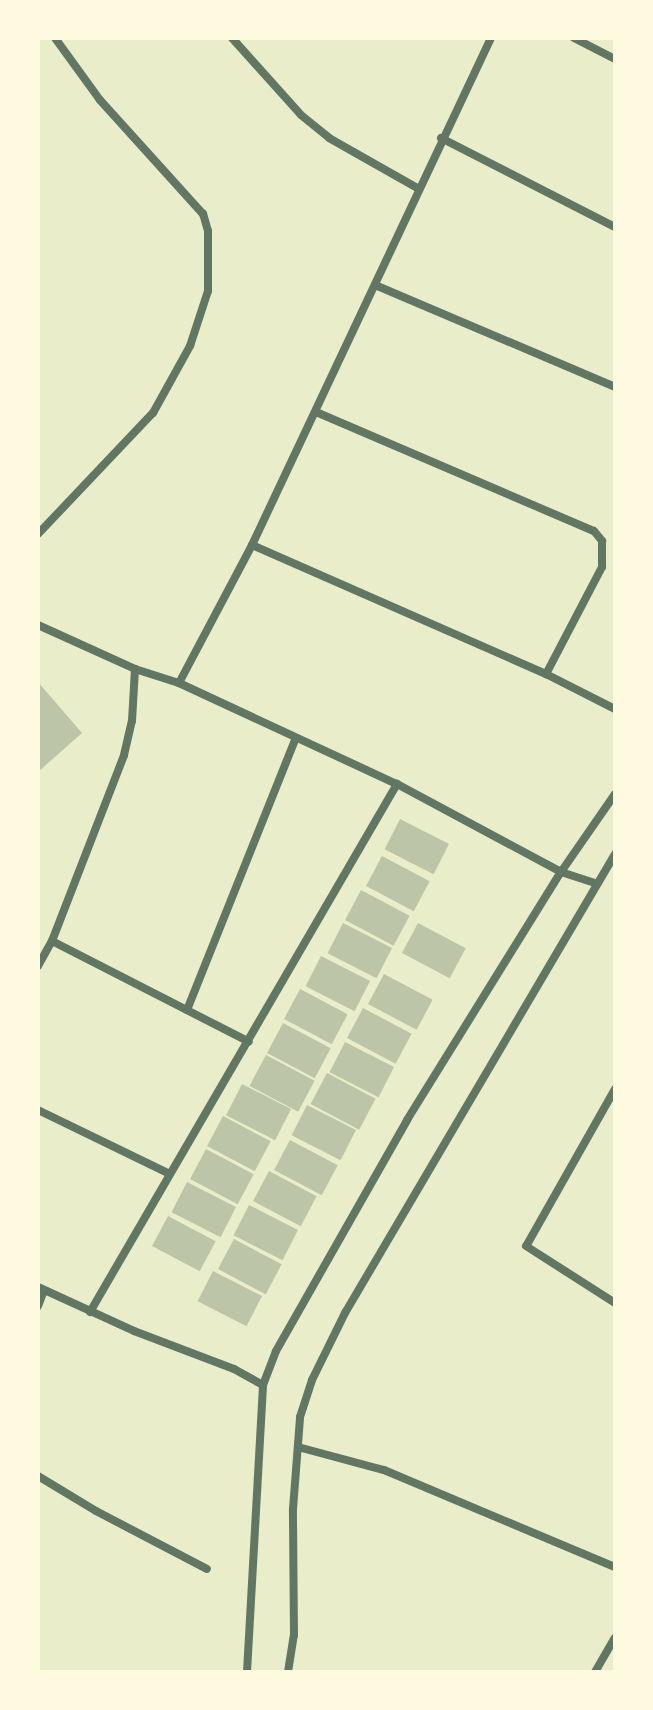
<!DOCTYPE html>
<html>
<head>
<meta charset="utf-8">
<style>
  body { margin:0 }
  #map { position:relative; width:653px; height:1710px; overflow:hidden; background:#e9edc9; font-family:"Golos Text",sans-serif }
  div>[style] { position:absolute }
  .building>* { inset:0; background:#bcc5a7; transform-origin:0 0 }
  .minor>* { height:8px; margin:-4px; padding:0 4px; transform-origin:4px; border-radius:4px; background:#617663 }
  span { translate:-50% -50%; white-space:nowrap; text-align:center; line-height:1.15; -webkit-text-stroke:8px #fefae0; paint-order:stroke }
  .frame { position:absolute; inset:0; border:40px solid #fefae0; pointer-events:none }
</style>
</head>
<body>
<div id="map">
  <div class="building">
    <div style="clip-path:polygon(38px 682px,82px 733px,38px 772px)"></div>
    <div style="left:400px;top:819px;width:55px;height:34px;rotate:27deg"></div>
    <div style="left:382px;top:856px;width:54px;height:34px;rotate:28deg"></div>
    <div style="left:361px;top:890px;width:55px;height:34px;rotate:28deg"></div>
    <div style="left:343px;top:923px;width:55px;height:34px;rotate:27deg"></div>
    <div style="left:418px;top:923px;width:54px;height:34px;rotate:28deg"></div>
    <div style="left:321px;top:956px;width:55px;height:34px;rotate:27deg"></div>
    <div style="left:384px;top:974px;width:55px;height:34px;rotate:28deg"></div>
    <div style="left:300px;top:989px;width:54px;height:34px;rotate:28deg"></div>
    <div style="left:363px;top:1008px;width:55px;height:34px;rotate:28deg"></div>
    <div style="left:283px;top:1023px;width:54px;height:34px;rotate:28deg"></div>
    <div style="left:345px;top:1042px;width:55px;height:34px;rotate:27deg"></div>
    <div style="left:266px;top:1055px;width:55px;height:35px;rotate:28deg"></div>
    <div style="left:327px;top:1073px;width:55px;height:35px;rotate:28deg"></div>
    <div style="left:242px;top:1084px;width:55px;height:35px;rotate:27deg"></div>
    <div style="left:307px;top:1105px;width:55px;height:34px;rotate:27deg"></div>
    <div style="left:223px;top:1116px;width:54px;height:34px;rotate:28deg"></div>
    <div style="left:290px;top:1140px;width:54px;height:34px;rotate:28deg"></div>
    <div style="left:206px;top:1149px;width:54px;height:34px;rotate:28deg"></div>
    <div style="left:269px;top:1171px;width:54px;height:34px;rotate:28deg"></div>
    <div style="left:187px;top:1182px;width:55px;height:34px;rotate:27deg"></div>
    <div style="left:249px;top:1205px;width:55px;height:34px;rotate:27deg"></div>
    <div style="left:168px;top:1216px;width:54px;height:34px;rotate:28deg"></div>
    <div style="left:234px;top:1239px;width:54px;height:34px;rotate:28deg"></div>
    <div style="left:213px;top:1271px;width:55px;height:34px;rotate:27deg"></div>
  </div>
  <div class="minor">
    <div style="left:232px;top:38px;width:103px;rotate:48.1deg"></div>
    <div style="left:301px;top:115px;width:36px;rotate:39deg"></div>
    <div style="left:329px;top:138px;width:103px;rotate:29.5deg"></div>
    <div style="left:574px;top:38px;width:46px;rotate:27.1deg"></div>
    <div style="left:441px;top:138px;width:195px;rotate:27.1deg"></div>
    <div style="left:375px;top:285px;width:261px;rotate:23deg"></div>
    <div style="left:316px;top:412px;width:302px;rotate:23.2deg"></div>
    <div style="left:594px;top:531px;width:13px;rotate:51deg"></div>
    <div style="left:602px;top:541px;width:26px;rotate:90deg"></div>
    <div style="left:602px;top:567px;width:121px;rotate:117.6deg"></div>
    <div style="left:38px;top:534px;width:167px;rotate:-46.5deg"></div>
    <div style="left:153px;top:413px;width:77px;rotate:-61.1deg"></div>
    <div style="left:190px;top:346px;width:58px;rotate:-71.9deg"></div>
    <div style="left:208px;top:291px;width:60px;rotate:-90deg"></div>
    <div style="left:208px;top:231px;width:18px;rotate:-106deg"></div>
    <div style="left:203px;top:214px;width:154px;rotate:-132.1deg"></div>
    <div style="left:100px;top:100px;width:77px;rotate:-126deg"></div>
    <div style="left:252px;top:545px;width:321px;rotate:23.7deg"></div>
    <div style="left:546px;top:674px;width:77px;rotate:26.9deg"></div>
    <div style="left:38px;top:625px;width:107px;rotate:24.4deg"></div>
    <div style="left:135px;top:669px;width:46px;rotate:17.7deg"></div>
    <div style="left:179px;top:683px;width:240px;rotate:24.9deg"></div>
    <div style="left:397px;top:784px;width:186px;rotate:28.2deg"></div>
    <div style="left:561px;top:872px;width:38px;rotate:18deg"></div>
    <div style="left:179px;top:683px;width:156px;rotate:-62.1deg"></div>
    <div style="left:252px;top:545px;width:561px;rotate:-64.76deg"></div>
    <div style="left:52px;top:941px;width:221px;rotate:27.1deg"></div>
    <div style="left:38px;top:966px;width:29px;rotate:-61deg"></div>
    <div style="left:52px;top:941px;width:199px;rotate:-68.8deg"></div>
    <div style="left:124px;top:755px;width:35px;rotate:-77deg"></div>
    <div style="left:132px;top:721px;width:52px;rotate:-86.7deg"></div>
    <div style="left:187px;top:1010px;width:293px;rotate:-68.2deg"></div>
    <div style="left:615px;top:1089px;width:180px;rotate:119.5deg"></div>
    <div style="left:526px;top:1246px;width:106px;rotate:32.6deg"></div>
    <div style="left:38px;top:1110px;width:144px;rotate:25.9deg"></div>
    <div style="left:38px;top:1287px;width:106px;rotate:24.6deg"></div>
    <div style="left:134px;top:1331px;width:107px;rotate:20.8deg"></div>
    <div style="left:234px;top:1369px;width:33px;rotate:29deg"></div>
    <div style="left:38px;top:1306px;width:17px;rotate:-69deg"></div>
    <div style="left:90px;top:1312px;width:611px;rotate:-59.82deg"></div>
    <div style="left:298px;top:1447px;width:89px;rotate:15deg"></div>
    <div style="left:384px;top:1470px;width:251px;rotate:22.8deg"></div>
    <div style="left:38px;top:1476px;width:68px;rotate:31.1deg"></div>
    <div style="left:96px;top:1511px;width:125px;rotate:27.6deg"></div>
    <div style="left:247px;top:1672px;width:287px;rotate:-86.8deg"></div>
    <div style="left:263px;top:1385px;width:36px;rotate:-69deg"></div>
    <div style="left:276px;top:1351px;width:266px;rotate:-60.4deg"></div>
    <div style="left:407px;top:1120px;width:292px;rotate:-58.2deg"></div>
    <div style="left:561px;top:872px;width:95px;rotate:-55.3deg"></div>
    <div style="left:288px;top:1672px;width:37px;rotate:-81deg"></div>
    <div style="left:294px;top:1635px;width:126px;rotate:-90.5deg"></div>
    <div style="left:293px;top:1509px;width:92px;rotate:-85.6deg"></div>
    <div style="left:300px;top:1417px;width:39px;rotate:-72deg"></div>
    <div style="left:312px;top:1380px;width:75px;rotate:-63.8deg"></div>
    <div style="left:345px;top:1313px;width:533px;rotate:-59.53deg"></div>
    <div style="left:595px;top:1672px;width:39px;rotate:-60deg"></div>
  </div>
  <div class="frame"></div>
</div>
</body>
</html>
